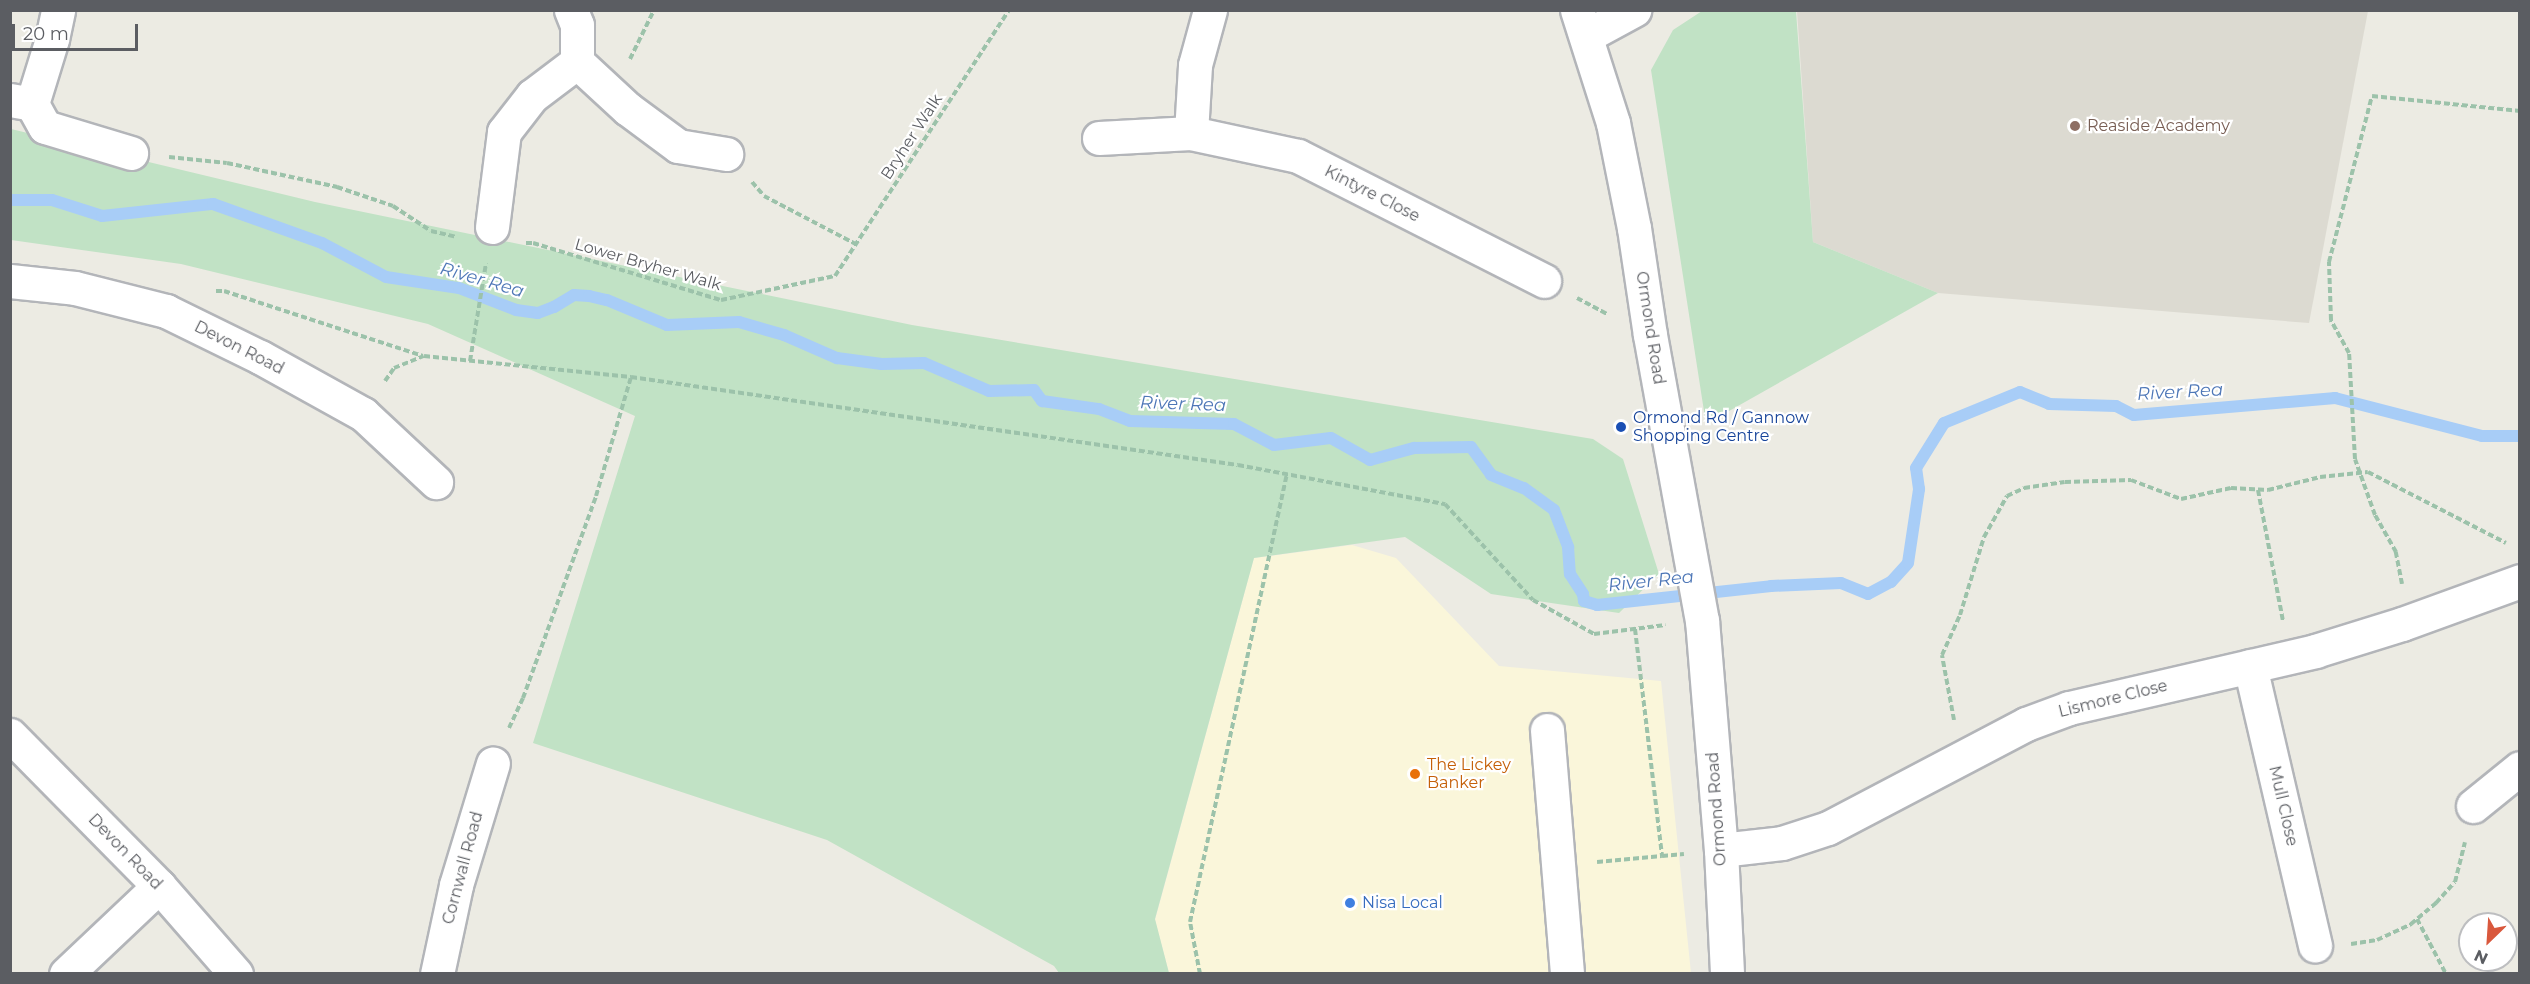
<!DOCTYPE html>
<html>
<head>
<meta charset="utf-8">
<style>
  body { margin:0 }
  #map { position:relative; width:2530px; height:984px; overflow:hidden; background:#ecebe3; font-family:Montserrat,sans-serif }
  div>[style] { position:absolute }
  .commercial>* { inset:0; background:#faf6da }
  .education>* { inset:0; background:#dcdad1 }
  .green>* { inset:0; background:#c1e2c5 }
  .stream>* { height:12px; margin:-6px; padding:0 6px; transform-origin:6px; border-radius:6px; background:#a8cdf7 }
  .path>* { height:4px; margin-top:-2px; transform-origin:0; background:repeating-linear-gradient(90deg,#9cc2aa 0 6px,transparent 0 9px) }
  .roads { filter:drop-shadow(2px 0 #b3b5b9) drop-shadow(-2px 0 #b3b5b9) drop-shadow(0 2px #b3b5b9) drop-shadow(0 -2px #b3b5b9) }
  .minor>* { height:33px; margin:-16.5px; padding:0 16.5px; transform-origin:16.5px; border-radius:16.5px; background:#fff }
  .dots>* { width:16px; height:16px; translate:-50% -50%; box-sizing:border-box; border:3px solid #fff; border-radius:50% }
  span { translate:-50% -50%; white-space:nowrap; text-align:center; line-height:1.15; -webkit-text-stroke:4.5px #fff; paint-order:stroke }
  .education-label { font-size:16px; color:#785e54 }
  .left { translate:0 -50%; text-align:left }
  .street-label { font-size:16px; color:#5b5d62 }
  .transit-label { font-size:16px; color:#164399 }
  .food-label { font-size:16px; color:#c56008 }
  .shop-label { font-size:16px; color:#366cbe }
  .water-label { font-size:18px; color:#4e77b7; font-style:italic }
  .frame { position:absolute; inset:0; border:12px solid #5b5d62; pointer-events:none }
  .north { position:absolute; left:2458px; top:912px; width:60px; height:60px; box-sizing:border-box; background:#fff; border:2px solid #bdbec0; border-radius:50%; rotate:205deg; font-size:16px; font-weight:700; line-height:24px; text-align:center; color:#5b5d62 }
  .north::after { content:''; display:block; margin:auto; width:21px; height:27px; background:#d9583d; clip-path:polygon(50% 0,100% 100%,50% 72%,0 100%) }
  .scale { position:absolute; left:12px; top:24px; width:126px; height:27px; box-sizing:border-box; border:3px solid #5b5d62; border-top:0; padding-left:8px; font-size:18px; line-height:21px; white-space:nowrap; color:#5b5d62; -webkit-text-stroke:4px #fff; paint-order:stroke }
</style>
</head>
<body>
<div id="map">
  <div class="commercial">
    <div style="clip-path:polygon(1352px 545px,1396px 558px,1499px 666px,1661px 681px,1691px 973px,1169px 973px,1155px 920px,1254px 558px)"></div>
  </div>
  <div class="education">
    <div style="clip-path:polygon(1797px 11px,2368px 11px,2309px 323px,1938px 293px,1813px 242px)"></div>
  </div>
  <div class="green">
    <div style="clip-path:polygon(1702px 11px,1796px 11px,1813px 242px,1938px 293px,1706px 424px,1651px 70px,1673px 30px)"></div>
    <div style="clip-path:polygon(11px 129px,315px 202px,912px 325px,1593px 439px,1623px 459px,1659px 574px,1619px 613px,1491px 594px,1405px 537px,1254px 558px,1155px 919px,1169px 973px,1059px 973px,1054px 966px,827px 840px,533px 743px,635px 416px,428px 324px,181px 264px,11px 240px)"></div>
  </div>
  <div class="stream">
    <div style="left:10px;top:200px;width:42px"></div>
    <div style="left:52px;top:200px;width:52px;rotate:17.7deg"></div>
    <div style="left:102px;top:216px;width:112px;rotate:-6.2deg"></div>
    <div style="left:213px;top:204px;width:116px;rotate:19.7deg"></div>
    <div style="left:322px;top:243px;width:72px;rotate:28deg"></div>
    <div style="left:386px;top:277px;width:74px;rotate:8.6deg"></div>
    <div style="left:459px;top:288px;width:61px;rotate:21.1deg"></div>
    <div style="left:516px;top:310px;width:22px;rotate:8deg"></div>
    <div style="left:538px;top:313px;width:17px;rotate:-21deg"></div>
    <div style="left:554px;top:307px;width:23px;rotate:-31deg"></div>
    <div style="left:574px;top:295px;width:15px;rotate:4deg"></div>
    <div style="left:589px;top:296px;width:18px;rotate:13deg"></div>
    <div style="left:607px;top:300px;width:65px;rotate:22.6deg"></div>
    <div style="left:667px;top:325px;width:72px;rotate:-2.4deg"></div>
    <div style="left:739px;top:322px;width:47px;rotate:16.1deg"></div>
    <div style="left:784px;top:335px;width:58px;rotate:23.5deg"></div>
    <div style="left:837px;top:358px;width:45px;rotate:7.6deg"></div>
    <div style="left:882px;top:364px;width:42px;rotate:-1.4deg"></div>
    <div style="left:924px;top:363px;width:71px;rotate:23.3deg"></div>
    <div style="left:989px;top:391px;width:45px;rotate:-1.3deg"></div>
    <div style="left:1034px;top:390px;width:14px;rotate:54deg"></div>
    <div style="left:1042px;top:401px;width:58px;rotate:8deg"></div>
    <div style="left:1099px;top:409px;width:33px;rotate:21deg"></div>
    <div style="left:1130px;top:421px;width:104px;rotate:1.7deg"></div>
    <div style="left:1234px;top:424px;width:45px;rotate:27.7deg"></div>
    <div style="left:1274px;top:445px;width:57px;rotate:-7deg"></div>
    <div style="left:1331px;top:438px;width:45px;rotate:29.4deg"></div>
    <div style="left:1370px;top:460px;width:46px;rotate:-15.3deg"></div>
    <div style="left:1414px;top:448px;width:57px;rotate:-1deg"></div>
    <div style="left:1471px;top:447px;width:34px;rotate:54deg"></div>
    <div style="left:1491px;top:475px;width:35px;rotate:22deg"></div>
    <div style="left:1524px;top:488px;width:37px;rotate:36deg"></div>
    <div style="left:1554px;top:510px;width:40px;rotate:69deg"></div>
    <div style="left:1568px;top:547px;width:27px;rotate:86deg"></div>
    <div style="left:1570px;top:574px;width:24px;rotate:57deg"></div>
    <div style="left:1583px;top:594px;width:7px;rotate:82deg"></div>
    <div style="left:1584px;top:601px;width:14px;rotate:17deg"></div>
    <div style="left:1597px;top:605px;width:175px;rotate:-6.2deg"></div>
    <div style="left:1771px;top:586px;width:70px;rotate:-2.5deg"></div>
    <div style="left:1841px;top:583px;width:29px;rotate:22deg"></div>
    <div style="left:1868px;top:594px;width:26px;rotate:-28deg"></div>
    <div style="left:1891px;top:582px;width:25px;rotate:-48deg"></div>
    <div style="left:1908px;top:563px;width:75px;rotate:-81.5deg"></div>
    <div style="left:1919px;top:489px;width:21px;rotate:-98deg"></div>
    <div style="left:1916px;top:468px;width:53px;rotate:-58.1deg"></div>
    <div style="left:1944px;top:423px;width:82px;rotate:-22.2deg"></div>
    <div style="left:2020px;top:392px;width:31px;rotate:22deg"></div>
    <div style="left:2049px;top:404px;width:67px;rotate:1.7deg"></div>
    <div style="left:2116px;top:406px;width:20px;rotate:27deg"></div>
    <div style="left:2134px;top:415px;width:202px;rotate:-4.8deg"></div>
    <div style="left:2335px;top:398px;width:152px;rotate:14.5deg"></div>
    <div style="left:2482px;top:436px;width:38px"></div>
  </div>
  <div class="path">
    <div style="left:630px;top:59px;width:55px;rotate:-63.9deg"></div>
    <div style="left:169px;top:157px;width:58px;rotate:5.9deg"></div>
    <div style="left:227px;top:163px;width:113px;rotate:12.3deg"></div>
    <div style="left:337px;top:187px;width:59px;rotate:18.7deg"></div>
    <div style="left:393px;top:206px;width:45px;rotate:33.3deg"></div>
    <div style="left:431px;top:231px;width:26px;rotate:13deg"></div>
    <div style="left:752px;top:182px;width:18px;rotate:49deg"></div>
    <div style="left:764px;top:196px;width:104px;rotate:27.6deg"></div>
    <div style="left:526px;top:243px;width:7px"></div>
    <div style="left:533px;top:243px;width:196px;rotate:16.9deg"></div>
    <div style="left:721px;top:300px;width:116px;rotate:-11.9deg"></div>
    <div style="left:835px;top:276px;width:318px;rotate:-56.8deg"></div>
    <div style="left:216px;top:291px;width:8px"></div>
    <div style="left:224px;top:291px;width:209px;rotate:18.1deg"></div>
    <div style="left:1577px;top:298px;width:34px;rotate:28deg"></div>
    <div style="left:470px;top:361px;width:99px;rotate:-80.7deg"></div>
    <div style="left:385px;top:381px;width:16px;rotate:-55deg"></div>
    <div style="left:394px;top:368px;width:32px;rotate:-22deg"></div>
    <div style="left:424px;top:356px;width:208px;rotate:5.8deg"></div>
    <div style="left:631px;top:377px;width:613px;rotate:8.25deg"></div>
    <div style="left:1238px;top:465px;width:211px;rotate:10.7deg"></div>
    <div style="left:1445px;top:504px;width:130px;rotate:47.5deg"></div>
    <div style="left:1533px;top:600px;width:70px;rotate:29.1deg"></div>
    <div style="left:1594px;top:634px;width:72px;rotate:-7.2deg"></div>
    <div style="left:2258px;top:490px;width:133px;rotate:79.2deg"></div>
    <div style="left:2402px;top:584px;width:33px;rotate:-101deg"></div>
    <div style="left:2396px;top:552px;width:43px;rotate:-119.6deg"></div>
    <div style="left:2375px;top:515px;width:59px;rotate:-109.7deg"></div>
    <div style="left:2355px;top:459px;width:106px;rotate:-93.2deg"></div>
    <div style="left:2349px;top:353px;width:38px;rotate:-119deg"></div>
    <div style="left:2331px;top:320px;width:58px;rotate:-92deg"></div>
    <div style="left:2329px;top:262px;width:171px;rotate:-75.5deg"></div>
    <div style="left:2372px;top:96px;width:149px;rotate:5.8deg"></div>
    <div style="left:1635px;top:629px;width:229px;rotate:83.2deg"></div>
    <div style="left:1662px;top:856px;width:22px;rotate:-5deg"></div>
    <div style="left:1954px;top:720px;width:66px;rotate:-100.5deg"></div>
    <div style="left:1942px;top:655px;width:44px;rotate:-65.8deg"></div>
    <div style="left:1960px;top:615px;width:82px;rotate:-72.9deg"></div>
    <div style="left:1984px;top:537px;width:47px;rotate:-60.7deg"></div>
    <div style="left:2007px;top:496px;width:19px;rotate:-25deg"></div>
    <div style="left:2024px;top:488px;width:41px;rotate:-8.3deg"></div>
    <div style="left:2065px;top:482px;width:66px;rotate:-1.7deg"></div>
    <div style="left:2131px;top:480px;width:53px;rotate:20.8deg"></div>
    <div style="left:2181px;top:499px;width:51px;rotate:-12.4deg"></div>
    <div style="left:2231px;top:488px;width:37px;rotate:3deg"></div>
    <div style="left:2268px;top:490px;width:54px;rotate:-14deg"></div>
    <div style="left:2320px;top:477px;width:48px;rotate:-5.9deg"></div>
    <div style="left:2368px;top:472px;width:155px;rotate:27.2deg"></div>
    <div style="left:509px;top:728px;width:33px;rotate:-65deg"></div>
    <div style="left:523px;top:698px;width:215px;rotate:-70.1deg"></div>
    <div style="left:596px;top:496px;width:124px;rotate:-73.6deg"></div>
    <div style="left:1597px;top:862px;width:65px;rotate:-5.3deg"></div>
    <div style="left:2417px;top:919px;width:62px;rotate:62.2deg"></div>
    <div style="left:2351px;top:944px;width:26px;rotate:-9deg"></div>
    <div style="left:2377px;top:940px;width:38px;rotate:-25deg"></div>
    <div style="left:2411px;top:924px;width:33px;rotate:-40deg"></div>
    <div style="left:2436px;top:903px;width:28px;rotate:-48deg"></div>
    <div style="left:2455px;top:882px;width:41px;rotate:-76deg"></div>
    <div style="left:1200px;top:974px;width:53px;rotate:-100.9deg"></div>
    <div style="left:1190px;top:922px;width:457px;rotate:-77.8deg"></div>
  </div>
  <div class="roads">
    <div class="minor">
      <div style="left:1577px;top:10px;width:119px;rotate:72.3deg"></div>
      <div style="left:1613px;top:123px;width:107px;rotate:78.7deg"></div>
      <div style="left:1634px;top:228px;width:108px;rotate:81.5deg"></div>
      <div style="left:1650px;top:335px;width:290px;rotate:79.7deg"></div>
      <div style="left:1702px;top:620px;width:231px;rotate:85.3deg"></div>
      <div style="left:1721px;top:850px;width:124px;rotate:87.2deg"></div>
      <div style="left:1586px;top:36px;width:55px;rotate:-28.4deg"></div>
      <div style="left:577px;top:62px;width:69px;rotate:42.7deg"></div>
      <div style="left:628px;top:109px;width:62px;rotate:36.5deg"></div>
      <div style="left:678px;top:146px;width:49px;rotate:9.5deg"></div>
      <div style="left:10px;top:100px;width:22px;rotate:10deg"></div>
      <div style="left:32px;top:104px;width:68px;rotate:-72.9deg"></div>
      <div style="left:52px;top:39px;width:30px;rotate:-78deg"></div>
      <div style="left:32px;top:104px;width:26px;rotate:61deg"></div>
      <div style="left:45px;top:127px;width:90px;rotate:16.8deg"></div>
      <div style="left:1191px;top:133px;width:68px;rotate:-86.6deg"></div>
      <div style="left:1195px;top:65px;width:57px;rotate:-74.7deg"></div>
      <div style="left:1099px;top:138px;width:92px;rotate:-3.1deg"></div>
      <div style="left:1191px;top:133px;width:109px;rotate:12.1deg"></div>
      <div style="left:1298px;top:156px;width:276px;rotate:26.9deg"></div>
      <div style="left:492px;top:227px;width:96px;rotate:-82.8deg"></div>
      <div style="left:504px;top:132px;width:46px;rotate:-52.1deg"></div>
      <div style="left:532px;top:96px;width:56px;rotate:-37.1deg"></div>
      <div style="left:577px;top:62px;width:37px;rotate:-90deg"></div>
      <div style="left:577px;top:25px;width:16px;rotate:-112deg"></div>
      <div style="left:10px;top:281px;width:65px;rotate:6.1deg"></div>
      <div style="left:75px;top:288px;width:94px;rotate:14.2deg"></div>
      <div style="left:166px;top:311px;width:105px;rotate:26.1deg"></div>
      <div style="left:260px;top:357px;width:118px;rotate:29deg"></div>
      <div style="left:363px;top:414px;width:100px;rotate:43deg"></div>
      <div style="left:2250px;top:666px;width:287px;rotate:76.9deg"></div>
      <div style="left:1547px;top:730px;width:245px;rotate:85.3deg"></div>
      <div style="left:10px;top:735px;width:212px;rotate:45.4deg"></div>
      <div style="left:159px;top:886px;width:117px;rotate:48.8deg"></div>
      <div style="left:2473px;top:806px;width:60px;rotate:-39deg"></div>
      <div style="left:1721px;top:850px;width:61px;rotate:-6.5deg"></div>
      <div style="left:1782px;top:843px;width:48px;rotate:-18.1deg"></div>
      <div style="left:1828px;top:828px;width:224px;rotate:-27.7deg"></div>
      <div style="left:2026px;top:724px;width:46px;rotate:-20.4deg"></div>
      <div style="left:2069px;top:708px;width:253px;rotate:-13deg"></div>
      <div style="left:2315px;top:651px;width:91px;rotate:-17.2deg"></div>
      <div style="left:2402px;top:624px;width:126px;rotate:-20deg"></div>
      <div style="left:66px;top:974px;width:128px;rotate:-43.4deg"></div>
      <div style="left:437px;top:974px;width:91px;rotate:-77.9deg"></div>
      <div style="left:456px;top:885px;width:127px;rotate:-73.1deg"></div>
    </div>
  </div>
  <div class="dots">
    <div style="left:2075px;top:126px;background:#8d6e63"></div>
    <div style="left:1621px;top:427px;background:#1a4fb4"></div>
    <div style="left:1415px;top:774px;background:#e8710a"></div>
    <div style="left:1350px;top:903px;background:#3f7fe0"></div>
  </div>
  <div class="education-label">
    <span class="left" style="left:2087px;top:126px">Reaside Academy</span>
  </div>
  <div class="street-label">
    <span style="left:912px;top:137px;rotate:-57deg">Bryher Walk</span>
    <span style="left:1372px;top:194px;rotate:27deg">Kintyre Close</span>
    <span style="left:648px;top:265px;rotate:16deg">Lower Bryher Walk</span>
    <span style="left:1650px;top:328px;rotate:81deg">Ormond Road</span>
    <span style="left:239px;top:348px;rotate:27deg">Devon Road</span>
    <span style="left:2113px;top:699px;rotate:-14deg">Lismore Close</span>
    <span style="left:2283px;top:806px;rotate:77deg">Mull Close</span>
    <span style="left:1717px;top:809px;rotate:-94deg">Ormond Road</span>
    <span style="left:125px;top:852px;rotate:46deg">Devon Road</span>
    <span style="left:463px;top:868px;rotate:-75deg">Cornwall Road</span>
  </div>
  <div class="transit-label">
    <span class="left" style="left:1633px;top:427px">Ormond Rd / Gannow<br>Shopping Centre</span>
  </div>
  <div class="food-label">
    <span class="left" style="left:1427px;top:774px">The Lickey<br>Banker</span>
  </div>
  <div class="shop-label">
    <span class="left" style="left:1362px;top:903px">Nisa Local</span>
  </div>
  <div class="water-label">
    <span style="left:482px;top:280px;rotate:16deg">River Rea</span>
    <span style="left:2180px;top:392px;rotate:-3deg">River Rea</span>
    <span style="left:1183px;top:404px;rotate:2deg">River Rea</span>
    <span style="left:1651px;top:581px;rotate:-6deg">River Rea</span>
  </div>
  <div class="frame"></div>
  <div class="north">N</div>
  <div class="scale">20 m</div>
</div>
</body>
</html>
